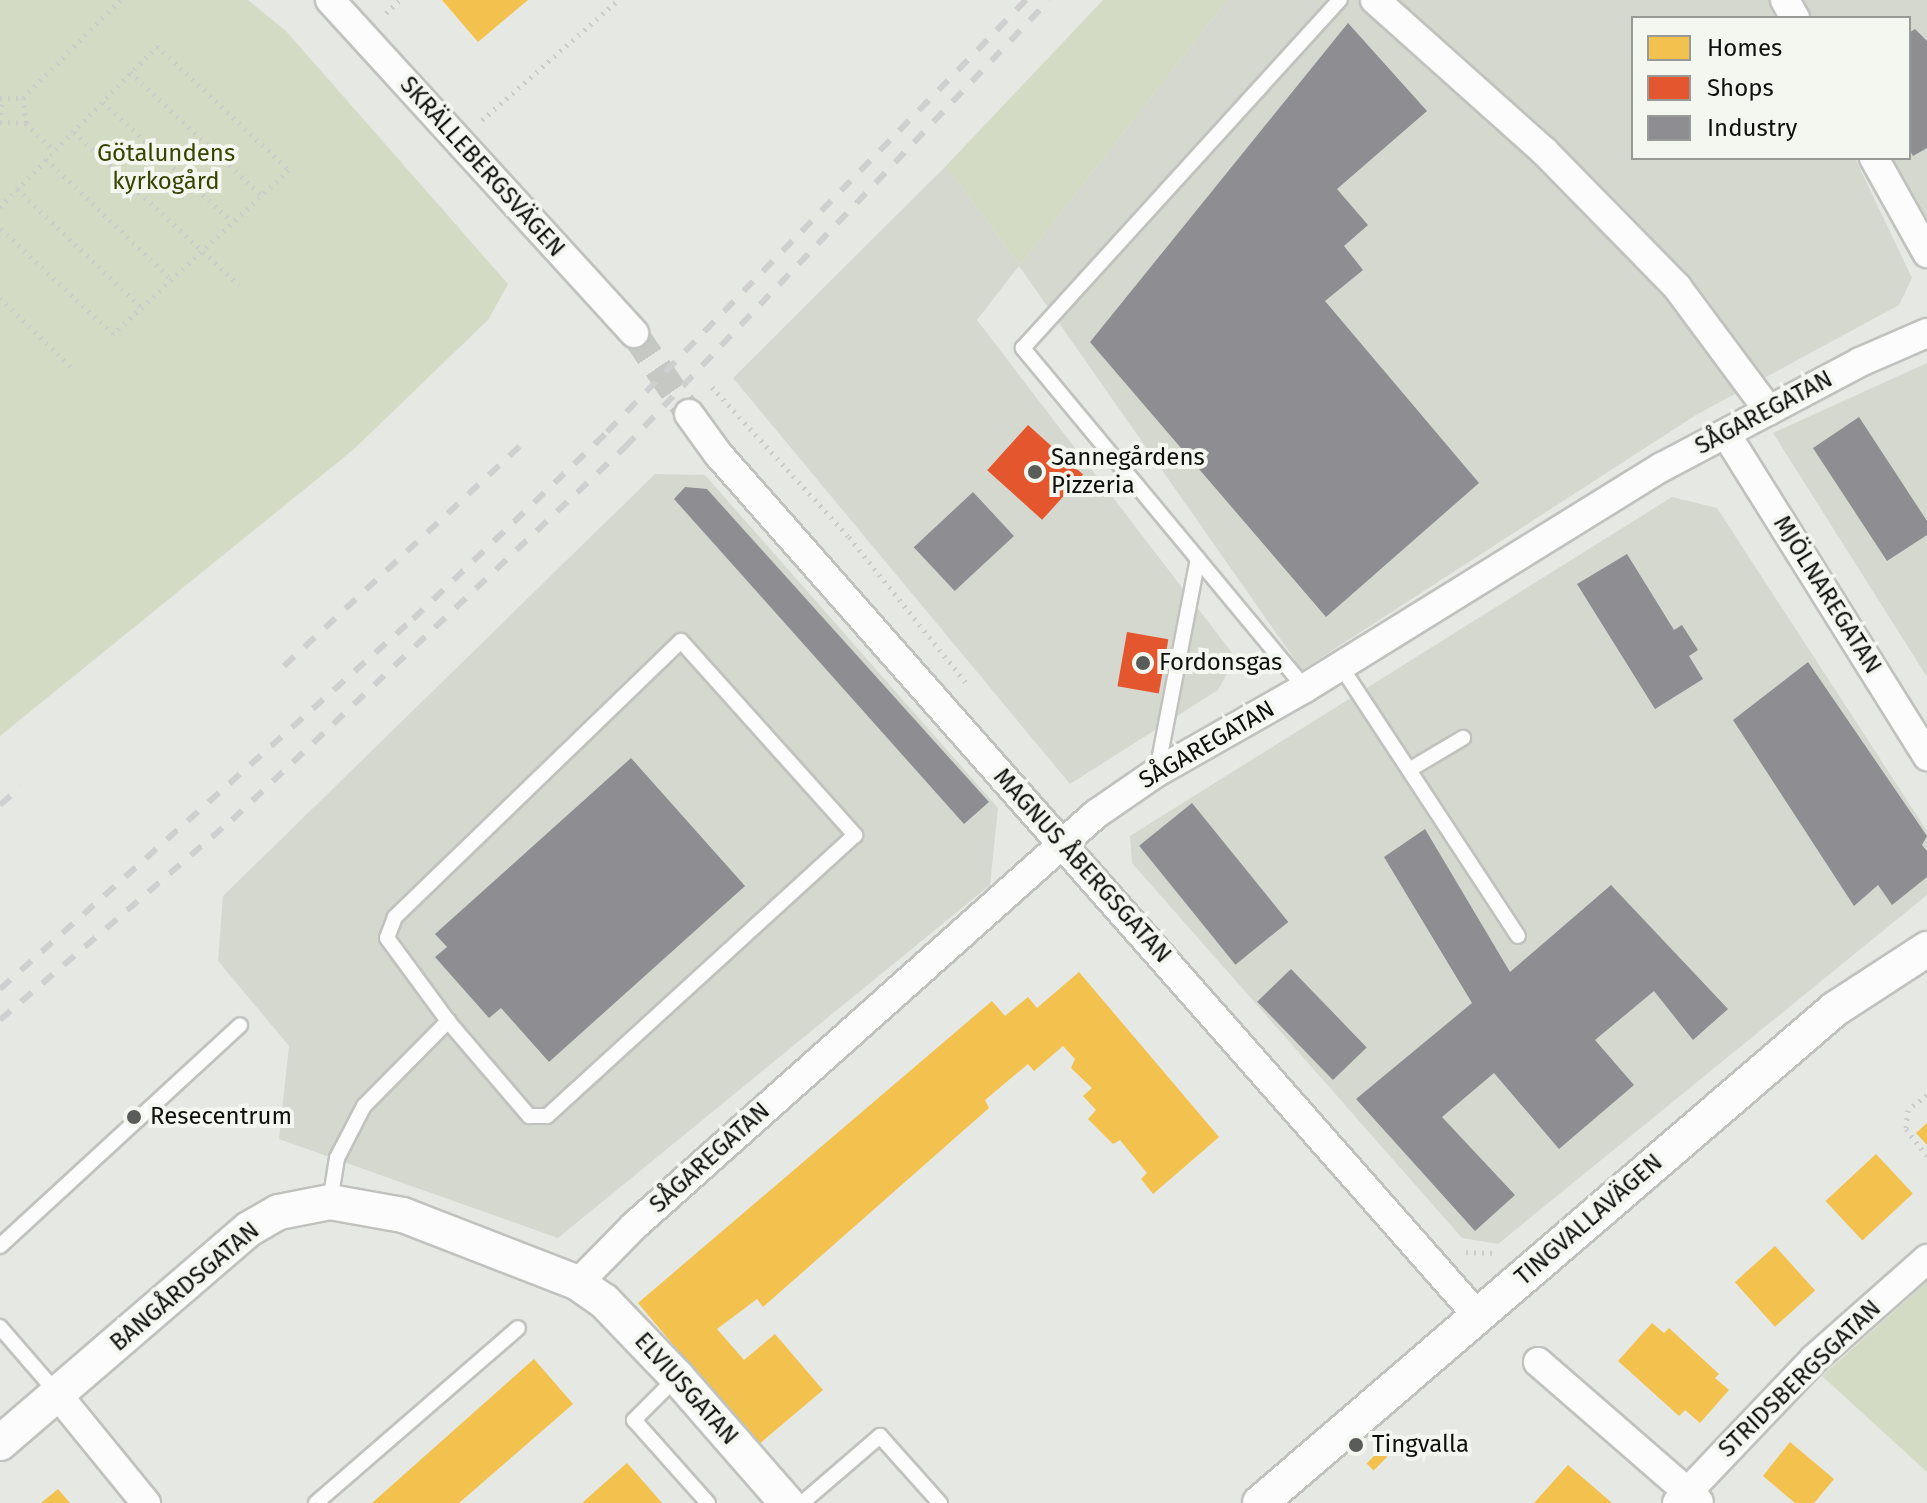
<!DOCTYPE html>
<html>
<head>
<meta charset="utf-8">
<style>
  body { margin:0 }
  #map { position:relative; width:1927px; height:1503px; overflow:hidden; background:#e6e8e3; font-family:"Fira Sans",sans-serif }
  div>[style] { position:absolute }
  .built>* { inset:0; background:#d5d8cf }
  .green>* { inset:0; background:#d4dbc4 }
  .homes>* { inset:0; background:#f2c14e; transform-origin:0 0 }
  .shops>* { inset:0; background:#e4572e; transform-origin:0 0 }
  .industry>* { inset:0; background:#8d8d92; transform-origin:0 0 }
  .minor-tunnel>* { height:28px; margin-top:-14px; transform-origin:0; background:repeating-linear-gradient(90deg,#c6c8c3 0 28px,transparent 0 42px) }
  .path>* { height:5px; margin-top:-2.5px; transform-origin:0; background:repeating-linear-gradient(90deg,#ccccca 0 2px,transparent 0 8px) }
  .roads { filter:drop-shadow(2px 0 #c1c2be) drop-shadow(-2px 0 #c1c2be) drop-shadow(0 2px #c1c2be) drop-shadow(0 -2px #c1c2be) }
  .service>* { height:14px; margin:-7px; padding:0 7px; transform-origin:7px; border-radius:7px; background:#fbfcfb }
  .minor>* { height:28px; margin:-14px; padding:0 14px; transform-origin:14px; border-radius:14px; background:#fbfcfb }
  .tertiary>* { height:34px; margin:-17px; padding:0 17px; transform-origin:17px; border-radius:17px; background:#fbfcfb }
  .rail>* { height:6px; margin-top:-3px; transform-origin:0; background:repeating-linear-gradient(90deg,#cfcfcf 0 14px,transparent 0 28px) }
  .dots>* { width:22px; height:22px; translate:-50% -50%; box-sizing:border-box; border:4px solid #f4f7ef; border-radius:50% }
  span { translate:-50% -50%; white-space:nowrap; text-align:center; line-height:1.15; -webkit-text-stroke:8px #f4f7ef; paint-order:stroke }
  .park-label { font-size:24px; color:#374300 }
  .street-label { font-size:24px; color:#0f100e }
  .poi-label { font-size:24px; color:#0f100e }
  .left { translate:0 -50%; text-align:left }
  .legend { position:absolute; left:1631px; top:16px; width:280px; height:144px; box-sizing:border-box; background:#f4f7ef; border:2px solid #989b95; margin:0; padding:10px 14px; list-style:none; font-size:24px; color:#0f100e }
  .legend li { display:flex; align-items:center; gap:16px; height:40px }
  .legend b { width:40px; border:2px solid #989b95 }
</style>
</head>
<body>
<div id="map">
  <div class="built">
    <div style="clip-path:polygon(1227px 0,1780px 0,1789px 18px,1633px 18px,1633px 158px,1855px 158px,1912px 278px,1899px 305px,1696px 415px,1302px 670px,1019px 266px,977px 320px,1236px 658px,1218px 690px,1070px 784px,733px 378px,946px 166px,1020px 265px)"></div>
    <div style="clip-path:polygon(1802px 0,1927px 0,1927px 229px,1888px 158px,1909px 158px,1909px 18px,1812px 18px)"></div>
    <div style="clip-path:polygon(1927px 363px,1927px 677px,1773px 433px)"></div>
    <div style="clip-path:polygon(655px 474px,705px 475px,998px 808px,990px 885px,558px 1238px,279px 1139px,289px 1046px,218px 961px,223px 896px)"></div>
    <div style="clip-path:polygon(1672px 497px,1717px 508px,1927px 831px,1927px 895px,1498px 1244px,1462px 1238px,1132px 863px,1130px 836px)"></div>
  </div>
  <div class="green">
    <div style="clip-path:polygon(0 0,248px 0,286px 31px,508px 284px,488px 320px,353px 450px,0 736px)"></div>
    <div style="clip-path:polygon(1103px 0,1227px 0,1020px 265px,946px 166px)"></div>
    <div style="clip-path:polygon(1927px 1282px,1927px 1472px,1822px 1376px)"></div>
  </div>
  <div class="homes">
    <div style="clip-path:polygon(442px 0,528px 0,478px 42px)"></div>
    <div style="clip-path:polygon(1079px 972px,1219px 1137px,1153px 1194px,1141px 1179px,1147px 1173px,1120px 1140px,1113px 1144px,1088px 1119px,1096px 1110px,1083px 1096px,1092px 1088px,1071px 1068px,1075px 1059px,1063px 1046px,1034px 1071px,1028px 1064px,985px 1100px,989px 1108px,763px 1307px,757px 1299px,717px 1329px,744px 1360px,775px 1334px,823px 1390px,758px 1445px,638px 1303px,992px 1001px,1005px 1016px,1028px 997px,1037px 1008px)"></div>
    <div style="clip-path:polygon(1927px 1123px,1927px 1145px,1916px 1133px)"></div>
    <div style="left:1876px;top:1154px;width:54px;height:69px;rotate:47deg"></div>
    <div style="left:1775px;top:1246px;width:60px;height:54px;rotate:48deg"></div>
    <div style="clip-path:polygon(1652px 1323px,1664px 1333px,1669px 1328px,1719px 1374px,1715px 1378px,1729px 1390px,1700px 1423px,1685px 1410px,1679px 1416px,1618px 1361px)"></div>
    <div style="clip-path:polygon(534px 1359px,573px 1404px,459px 1503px,372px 1503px)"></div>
    <div style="clip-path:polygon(1790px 1442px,1834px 1479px,1814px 1503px,1795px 1503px,1763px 1476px)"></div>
    <div style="left:1380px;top:1450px;width:10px;height:19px;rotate:45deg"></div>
    <div style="clip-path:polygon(627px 1463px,662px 1503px,582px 1503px)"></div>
    <div style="clip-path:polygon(1568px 1465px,1612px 1503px,1534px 1503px)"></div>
    <div style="clip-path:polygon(58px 1489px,70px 1503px,41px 1503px)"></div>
  </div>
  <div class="shops">
    <div style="left:1028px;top:425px;width:74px;height:61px;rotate:42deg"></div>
    <div style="left:1127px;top:632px;width:42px;height:55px;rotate:10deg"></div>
  </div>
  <div class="industry">
    <div style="clip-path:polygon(1348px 23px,1427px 111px,1337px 189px,1368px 225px,1344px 246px,1363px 270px,1325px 301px,1479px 483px,1326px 617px,1090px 342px)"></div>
    <div style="clip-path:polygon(1915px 29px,1927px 41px,1927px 148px,1913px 156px,1909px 149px,1909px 33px)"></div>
    <div style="clip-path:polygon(1859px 417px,1927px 521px,1927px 535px,1887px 561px,1813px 448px)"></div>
    <div style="clip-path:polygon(685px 487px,707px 489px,989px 802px,964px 824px,674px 499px)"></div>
    <div style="left:973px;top:492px;width:60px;height:81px;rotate:47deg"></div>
    <div style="clip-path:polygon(1627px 554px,1674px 630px,1682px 625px,1698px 650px,1689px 656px,1703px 679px,1655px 709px,1577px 584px)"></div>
    <div style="clip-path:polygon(1808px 662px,1927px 836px,1922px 845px,1927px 851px,1927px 877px,1892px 905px,1878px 885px,1854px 906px,1733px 720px)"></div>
    <div style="clip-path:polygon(631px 758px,745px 886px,549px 1062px,501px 1008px,489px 1018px,435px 957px,447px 947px,435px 934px)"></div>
    <div style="left:1192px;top:803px;width:153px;height:68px;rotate:51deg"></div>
    <div style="clip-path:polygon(1425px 829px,1510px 972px,1611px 885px,1728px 1009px,1693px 1040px,1654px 991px,1595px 1040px,1634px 1085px,1559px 1149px,1494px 1073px,1442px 1117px,1515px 1195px,1475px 1231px,1356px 1099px,1472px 1003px,1384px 857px)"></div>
    <div style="left:1291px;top:969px;width:109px;height:47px;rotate:46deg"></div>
  </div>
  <div class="minor-tunnel">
    <div style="left:634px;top:333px;width:98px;rotate:55.8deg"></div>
  </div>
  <div class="path">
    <div style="left:386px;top:13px;width:19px;rotate:-43deg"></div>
    <div style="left:130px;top:72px;width:181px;rotate:43.2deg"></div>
    <div style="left:0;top:98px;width:23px"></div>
    <div style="left:23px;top:98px;width:138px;rotate:-45.3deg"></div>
    <div style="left:103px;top:102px;width:176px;rotate:42.9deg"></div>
    <div style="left:482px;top:120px;width:181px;rotate:-41.4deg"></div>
    <div style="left:0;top:122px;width:26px;rotate:2deg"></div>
    <div style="left:26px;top:123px;width:25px;rotate:-97deg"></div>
    <div style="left:0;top:122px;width:22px;rotate:-85deg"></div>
    <div style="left:26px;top:123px;width:38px;rotate:45deg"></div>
    <div style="left:74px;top:132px;width:225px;rotate:42.8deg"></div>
    <div style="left:46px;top:159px;width:175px;rotate:43.8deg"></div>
    <div style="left:17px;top:189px;width:173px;rotate:43.6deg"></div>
    <div style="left:0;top:207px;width:225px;rotate:-45.7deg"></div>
    <div style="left:157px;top:46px;width:181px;rotate:43.2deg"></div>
    <div style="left:289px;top:170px;width:241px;rotate:137deg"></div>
    <div style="left:113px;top:334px;width:155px;rotate:-136.8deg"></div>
    <div style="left:0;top:298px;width:98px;rotate:44.2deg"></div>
    <div style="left:712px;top:387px;width:203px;rotate:47.6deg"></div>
    <div style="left:849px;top:537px;width:191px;rotate:51.2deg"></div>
    <div style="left:1927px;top:1095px;width:24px;rotate:142deg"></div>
    <div style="left:1908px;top:1110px;width:19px;rotate:96deg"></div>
    <div style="left:1906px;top:1129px;width:34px;rotate:52deg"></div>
    <div style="left:1466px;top:1252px;width:29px;rotate:2deg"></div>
  </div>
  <div class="roads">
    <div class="service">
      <div style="left:1340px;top:665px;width:324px;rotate:56.7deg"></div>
      <div style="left:1305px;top:688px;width:442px;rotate:-129.7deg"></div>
      <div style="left:1023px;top:348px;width:471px;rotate:-47.7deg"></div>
      <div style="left:1409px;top:770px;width:63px;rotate:-30.7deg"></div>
      <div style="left:1157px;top:771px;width:216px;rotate:-79.1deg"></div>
      <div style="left:330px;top:1202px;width:45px;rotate:-81deg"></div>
      <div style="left:337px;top:1158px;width:59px;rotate:-62.6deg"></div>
      <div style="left:364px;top:1106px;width:120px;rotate:-45.3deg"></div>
      <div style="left:448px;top:1021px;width:103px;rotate:-126.3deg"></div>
      <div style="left:387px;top:938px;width:22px;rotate:-69deg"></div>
      <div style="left:395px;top:917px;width:397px;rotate:-44deg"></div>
      <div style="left:681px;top:641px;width:261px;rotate:48.1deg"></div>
      <div style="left:855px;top:835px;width:417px;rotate:137.6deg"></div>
      <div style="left:547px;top:1116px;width:18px;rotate:180deg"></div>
      <div style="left:529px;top:1116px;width:125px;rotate:-130.5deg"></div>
      <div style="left:0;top:1246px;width:326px;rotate:-42.6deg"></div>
      <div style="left:0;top:1327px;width:87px;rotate:49.2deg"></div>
      <div style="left:677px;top:1377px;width:61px;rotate:135deg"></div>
      <div style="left:634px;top:1420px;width:111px;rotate:48.3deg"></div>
      <div style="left:316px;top:1503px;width:267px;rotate:-40.9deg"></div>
      <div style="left:802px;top:1503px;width:103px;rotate:-40.7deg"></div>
      <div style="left:880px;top:1436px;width:90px;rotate:48.2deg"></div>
    </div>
    <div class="minor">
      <div style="left:330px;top:0;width:451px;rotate:47.6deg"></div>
      <div style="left:1375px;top:0;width:227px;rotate:41.8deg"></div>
      <div style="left:1544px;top:151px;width:190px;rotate:45.6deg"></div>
      <div style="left:1677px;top:287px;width:154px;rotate:53.4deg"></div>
      <div style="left:1785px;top:0;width:21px;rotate:61deg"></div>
      <div style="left:1874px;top:158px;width:109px;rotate:60.8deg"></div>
      <div style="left:689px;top:414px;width:49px;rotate:54.1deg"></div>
      <div style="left:718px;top:454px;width:1149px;rotate:48.6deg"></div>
      <div style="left:1726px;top:434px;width:380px;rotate:58deg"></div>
      <div style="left:578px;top:1283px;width:80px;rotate:-45.5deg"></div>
      <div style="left:634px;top:1226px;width:619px;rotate:-41.73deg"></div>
      <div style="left:1096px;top:814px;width:74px;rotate:-34.5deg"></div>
      <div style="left:1157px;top:772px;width:170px;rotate:-29.6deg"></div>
      <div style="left:1305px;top:688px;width:420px;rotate:-31.8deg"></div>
      <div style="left:1662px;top:467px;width:224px;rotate:-27.9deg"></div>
      <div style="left:1860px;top:362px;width:73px;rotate:-23.4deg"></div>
      <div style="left:1538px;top:1362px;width:213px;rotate:41deg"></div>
      <div style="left:57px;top:1394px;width:141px;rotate:50.8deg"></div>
      <div style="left:1677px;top:1503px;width:199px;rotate:-46.4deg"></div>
      <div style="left:1814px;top:1359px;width:151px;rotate:-41.5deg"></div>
    </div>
    <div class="tertiary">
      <div style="left:0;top:1443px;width:328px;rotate:-40.7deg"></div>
      <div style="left:249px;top:1229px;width:34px;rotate:-30deg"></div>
      <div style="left:279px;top:1212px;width:52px;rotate:-11.1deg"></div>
      <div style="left:330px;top:1202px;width:74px;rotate:10.1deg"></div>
      <div style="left:403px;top:1215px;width:188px;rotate:21.2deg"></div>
      <div style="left:578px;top:1283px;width:32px;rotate:35deg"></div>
      <div style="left:604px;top:1301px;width:105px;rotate:46.2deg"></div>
      <div style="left:677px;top:1377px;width:167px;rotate:48.9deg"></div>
      <div style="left:1260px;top:1503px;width:758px;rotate:-40.67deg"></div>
      <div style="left:1835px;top:1009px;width:110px;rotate:-33.1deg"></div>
    </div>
  </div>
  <div class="rail">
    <div style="left:284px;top:666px;width:325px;rotate:-43deg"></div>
    <div style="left:0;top:805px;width:28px;rotate:-41deg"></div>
    <div style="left:0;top:989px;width:554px;rotate:-41.86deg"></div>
    <div style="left:413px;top:619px;width:269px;rotate:-43.9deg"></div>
    <div style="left:607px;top:432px;width:602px;rotate:-45.88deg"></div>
    <div style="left:0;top:1020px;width:306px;rotate:-40.8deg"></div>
    <div style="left:232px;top:820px;width:542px;rotate:-43.5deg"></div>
    <div style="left:625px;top:447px;width:616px;rotate:-46.51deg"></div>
  </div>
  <div class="dots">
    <div style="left:1035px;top:472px;background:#5a5c59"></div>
    <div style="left:1143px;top:663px;background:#5a5c59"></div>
    <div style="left:134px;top:1117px;background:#5a5c59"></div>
    <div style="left:1356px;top:1445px;background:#5a5c59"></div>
  </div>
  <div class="park-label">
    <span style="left:166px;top:168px">Götalundens<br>kyrkogård</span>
  </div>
  <div class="street-label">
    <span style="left:482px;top:167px;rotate:48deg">SKRÄLLEBERGSVÄGEN</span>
    <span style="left:1764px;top:413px;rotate:-28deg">SÅGAREGATAN</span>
    <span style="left:1827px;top:595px;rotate:58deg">MJÖLNAREGATAN</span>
    <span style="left:1207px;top:745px;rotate:-30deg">SÅGAREGATAN</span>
    <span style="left:1082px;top:866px;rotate:48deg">MAGNUS ÅBERGSGATAN</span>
    <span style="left:710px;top:1158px;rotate:-42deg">SÅGAREGATAN</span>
    <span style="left:1589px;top:1220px;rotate:-41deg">TINGVALLAVÄGEN</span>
    <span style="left:185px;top:1287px;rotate:-40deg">BANGÅRDSGATAN</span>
    <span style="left:1800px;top:1379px;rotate:-44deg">STRIDSBERGSGATAN</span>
    <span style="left:686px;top:1389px;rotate:48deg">ELVIUSGATAN</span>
  </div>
  <div class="poi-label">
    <span class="left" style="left:1051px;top:472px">Sannegårdens<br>Pizzeria</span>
    <span class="left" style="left:1159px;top:663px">Fordonsgas</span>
    <span class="left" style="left:150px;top:1117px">Resecentrum</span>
    <span class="left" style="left:1372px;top:1445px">Tingvalla</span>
  </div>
  <ul class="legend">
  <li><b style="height:22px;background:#f2c14e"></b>Homes</li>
  <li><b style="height:22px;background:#e4572e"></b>Shops</li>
  <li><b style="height:22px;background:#8d8d92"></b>Industry</li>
  </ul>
</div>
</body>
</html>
